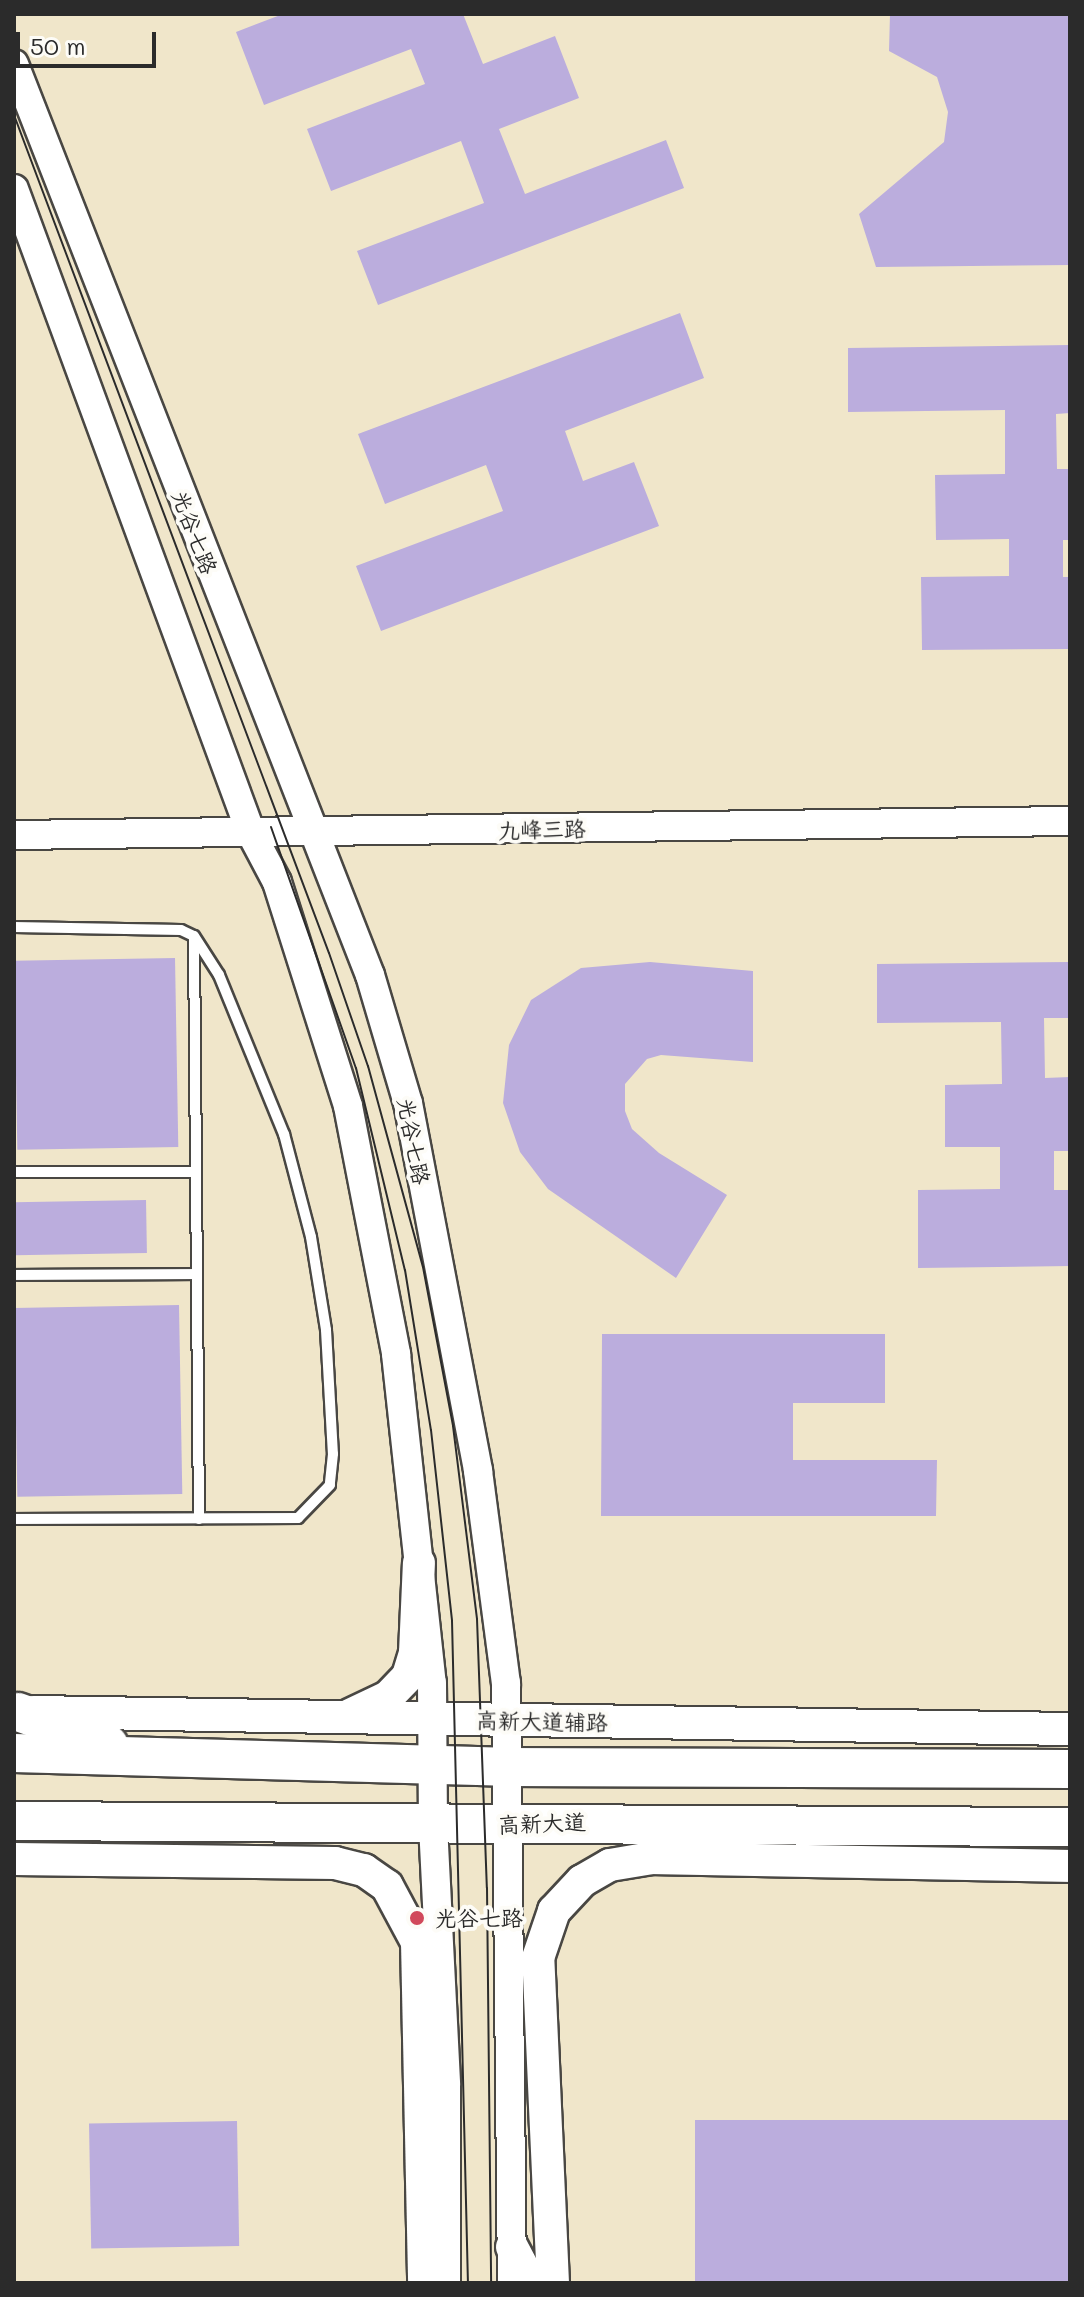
<!DOCTYPE html>
<html>
<head>
<meta charset="utf-8">
<style>
  body { margin:0 }
  #map { position:relative; width:1084px; height:2297px; overflow:hidden; background:#f0e6ca; font-family:Mali,"LXGW WenKai TC",sans-serif }
  div>[style] { position:absolute }
  .building>* { inset:0; background:#bbaddd; transform-origin:0 0 }
  .roads { filter:drop-shadow(2px 0 #494743) drop-shadow(-2px 0 #494743) drop-shadow(0 2px #494743) drop-shadow(0 -2px #494743) }
  .lane>* { height:10px; margin:-5px; padding:0 5px; transform-origin:5px; border-radius:5px; background:#fff }
  .secondary>* { height:28px; margin:-14px; padding:0 14px; transform-origin:14px; border-radius:14px; background:#fff }
  .primary>* { height:32px; margin:-16px; padding:0 16px; transform-origin:16px; border-radius:16px; background:#fff }
  .highway>* { height:38px; margin:-19px; padding:0 19px; transform-origin:19px; border-radius:19px; background:#fff }
  .tram>* { height:2px; margin:-1px; padding:0 1px; transform-origin:1px; border-radius:1px; background:#2b2b2b }
  .dots>* { width:22px; height:22px; translate:-50% -50%; box-sizing:border-box; border:4px solid #fdfcf7; border-radius:50% }
  span { translate:-50% -50%; white-space:nowrap; text-align:center; line-height:1.15; -webkit-text-stroke:8px #fdfcf7; paint-order:stroke }
  .street-label { font-size:22px; color:#2b2b2b }
  .poi-label { font-size:22px; color:#2b2b2b }
  .left { translate:0 -50%; text-align:left }
  .frame { position:absolute; inset:0; border:16px solid #2b2b2b; pointer-events:none }
  .scale { position:absolute; left:16px; top:32px; width:140px; height:36px; box-sizing:border-box; border:4px solid #2b2b2b; border-top:0; padding-left:10px; font-size:24px; line-height:28px; white-space:nowrap; color:#2b2b2b; -webkit-text-stroke:6px #fdfcf7; paint-order:stroke }
</style>
</head>
<body>
<div id="map">
  <div class="building">
    <div style="clip-path:polygon(283px 14px,463px 14px,483px 64px,555px 36px,579px 98px,499px 129px,525px 194px,666px 140px,684px 188px,378px 305px,357px 251px,484px 203px,461px 141px,331px 191px,307px 129px,425px 84px,411px 49px,264px 105px,236px 32px)"></div>
    <div style="clip-path:polygon(890px 14px,1070px 14px,1070px 265px,876px 267px,859px 214px,944px 142px,948px 112px,937px 77px,889px 51px)"></div>
    <div style="clip-path:polygon(680px 313px,704px 378px,565px 431px,583px 481px,634px 462px,659px 526px,381px 631px,356px 566px,503px 511px,486px 465px,385px 504px,358px 434px)"></div>
    <div style="clip-path:polygon(1070px 345px,1070px 413px,1056px 414px,1057px 469px,1070px 469px,1070px 540px,1063px 540px,1063px 577px,1070px 577px,1070px 649px,922px 650px,921px 577px,1009px 576px,1009px 539px,936px 540px,935px 475px,1005px 474px,1005px 410px,848px 412px,848px 348px)"></div>
    <div style="left:175px;top:958px;width:189px;height:161px;rotate:89deg"></div>
    <div style="clip-path:polygon(650px 962px,753px 971px,753px 1062px,661px 1055px,647px 1059px,625px 1084px,625px 1111px,632px 1129px,659px 1153px,727px 1195px,676px 1278px,548px 1189px,520px 1152px,503px 1103px,509px 1045px,531px 1000px,581px 968px)"></div>
    <div style="clip-path:polygon(1070px 962px,1070px 1018px,1044px 1018px,1045px 1078px,1070px 1077px,1070px 1151px,1054px 1151px,1054px 1190px,1070px 1190px,1070px 1266px,918px 1268px,918px 1190px,1000px 1189px,1000px 1147px,945px 1147px,945px 1085px,1002px 1084px,1001px 1022px,877px 1023px,877px 964px)"></div>
    <div style="left:146px;top:1200px;width:53px;height:132px;rotate:89deg"></div>
    <div style="left:179px;top:1305px;width:189px;height:165px;rotate:89deg"></div>
    <div style="clip-path:polygon(602px 1334px,885px 1334px,885px 1403px,793px 1403px,793px 1460px,937px 1460px,936px 1516px,601px 1516px)"></div>
    <div style="left:1070px;top:2120px;width:163px;height:375px;rotate:90deg"></div>
    <div style="left:237px;top:2121px;width:125px;height:148px;rotate:89deg"></div>
  </div>
  <div class="roads">
    <div class="lane">
      <div style="left:14px;top:927px;width:167px;rotate:1deg"></div>
      <div style="left:181px;top:930px;width:14px;rotate:25deg"></div>
      <div style="left:194px;top:936px;width:46px;rotate:57.3deg"></div>
      <div style="left:219px;top:975px;width:172px;rotate:67.8deg"></div>
      <div style="left:284px;top:1134px;width:106px;rotate:75.3deg"></div>
      <div style="left:311px;top:1237px;width:94px;rotate:80.8deg"></div>
      <div style="left:326px;top:1330px;width:124px;rotate:86.8deg"></div>
      <div style="left:333px;top:1454px;width:31px;rotate:96deg"></div>
      <div style="left:330px;top:1485px;width:46px;rotate:134.1deg"></div>
      <div style="left:298px;top:1518px;width:284px;rotate:179.8deg"></div>
      <div style="left:194px;top:938px;width:581px;rotate:89.51deg"></div>
      <div style="left:14px;top:1172px;width:182px"></div>
      <div style="left:14px;top:1275px;width:183px;rotate:-0.3deg"></div>
    </div>
    <div class="secondary">
      <div style="left:14px;top:64px;width:978px;rotate:68.66deg"></div>
      <div style="left:370px;top:975px;width:134px;rotate:73.5deg"></div>
      <div style="left:408px;top:1103px;width:375px;rotate:79.2deg"></div>
      <div style="left:478px;top:1471px;width:214px;rotate:82.5deg"></div>
      <div style="left:506px;top:1683px;width:600px;rotate:89.43deg"></div>
      <div style="left:14px;top:189px;width:686px;rotate:69.8deg"></div>
      <div style="left:251px;top:833px;width:55px;rotate:62deg"></div>
      <div style="left:277px;top:882px;width:235px;rotate:72.4deg"></div>
      <div style="left:348px;top:1106px;width:253px;rotate:79deg"></div>
      <div style="left:396px;top:1354px;width:331px;rotate:83.8deg"></div>
      <div style="left:432px;top:1683px;width:142px;rotate:89.6deg"></div>
      <div style="left:433px;top:1825px;width:260px;rotate:87.1deg"></div>
      <div style="left:446px;top:2085px;width:198px;rotate:90deg"></div>
      <div style="left:14px;top:835px;width:1056px;rotate:-0.76deg"></div>
    </div>
    <div class="primary">
      <div style="left:33px;top:1712px;width:1037px;rotate:0.94deg"></div>
      <div style="left:350px;top:1715px;width:42px;rotate:-25.3deg"></div>
      <div style="left:388px;top:1697px;width:29px;rotate:-46deg"></div>
      <div style="left:408px;top:1676px;width:24px;rotate:-73deg"></div>
      <div style="left:415px;top:1653px;width:90px;rotate:-87.5deg"></div>
      <div style="left:14px;top:1859px;width:321px;rotate:0.7deg"></div>
      <div style="left:335px;top:1863px;width:30px;rotate:14deg"></div>
      <div style="left:364px;top:1870px;width:28px;rotate:35deg"></div>
      <div style="left:387px;top:1886px;width:64px;rotate:61.8deg"></div>
      <div style="left:417px;top:1942px;width:341px;rotate:88.8deg"></div>
      <div style="left:512px;top:2247px;width:41px;rotate:62.2deg"></div>
      <div style="left:553px;top:2283px;width:325px;rotate:-92.6deg"></div>
      <div style="left:538px;top:1958px;width:50px;rotate:-71.2deg"></div>
      <div style="left:554px;top:1911px;width:41px;rotate:-47deg"></div>
      <div style="left:582px;top:1881px;width:32px;rotate:-30deg"></div>
      <div style="left:610px;top:1865px;width:43px;rotate:-9.5deg"></div>
      <div style="left:652px;top:1858px;width:418px;rotate:1.1deg"></div>
    </div>
    <div class="highway">
      <div style="left:18px;top:1712px;width:96px;rotate:19.6deg"></div>
      <div style="left:14px;top:1753px;width:490px;rotate:1.6deg"></div>
      <div style="left:504px;top:1767px;width:566px;rotate:0.2deg"></div>
      <div style="left:14px;top:1821px;width:1056px;rotate:0.33deg"></div>
    </div>
  </div>
  <div class="tram">
    <div style="left:14px;top:115px;width:895px;rotate:69.4deg"></div>
    <div style="left:329px;top:953px;width:120px;rotate:71deg"></div>
    <div style="left:368px;top:1066px;width:208px;rotate:74.7deg"></div>
    <div style="left:423px;top:1267px;width:162px;rotate:79.3deg"></div>
    <div style="left:453px;top:1426px;width:194px;rotate:82.9deg"></div>
    <div style="left:477px;top:1619px;width:269px;rotate:87.9deg"></div>
    <div style="left:487px;top:1888px;width:395px;rotate:89.4deg"></div>
    <div style="left:271px;top:827px;width:256px;rotate:70.6deg"></div>
    <div style="left:356px;top:1068px;width:208px;rotate:76.4deg"></div>
    <div style="left:405px;top:1270px;width:162px;rotate:80.8deg"></div>
    <div style="left:431px;top:1430px;width:192px;rotate:83.7deg"></div>
    <div style="left:452px;top:1621px;width:662px;rotate:88.62deg"></div>
  </div>
  <div class="dots">
    <div style="left:417px;top:1918px;background:#d1495b"></div>
  </div>
  <div class="street-label">
    <span style="left:195px;top:532px;rotate:69deg">光谷七路</span>
    <span style="left:542px;top:829px;rotate:-1deg">九峰三路</span>
    <span style="left:414px;top:1141px;rotate:79deg">光谷七路</span>
    <span style="left:542px;top:1721px;rotate:1deg">高新大道辅路</span>
    <span style="left:542px;top:1823px;rotate:-2deg">高新大道</span>
  </div>
  <div class="poi-label">
    <span class="left" style="left:435px;top:1918px">光谷七路</span>
  </div>
  <div class="frame"></div>
  <div class="scale">50 m</div>
</div>
</body>
</html>
